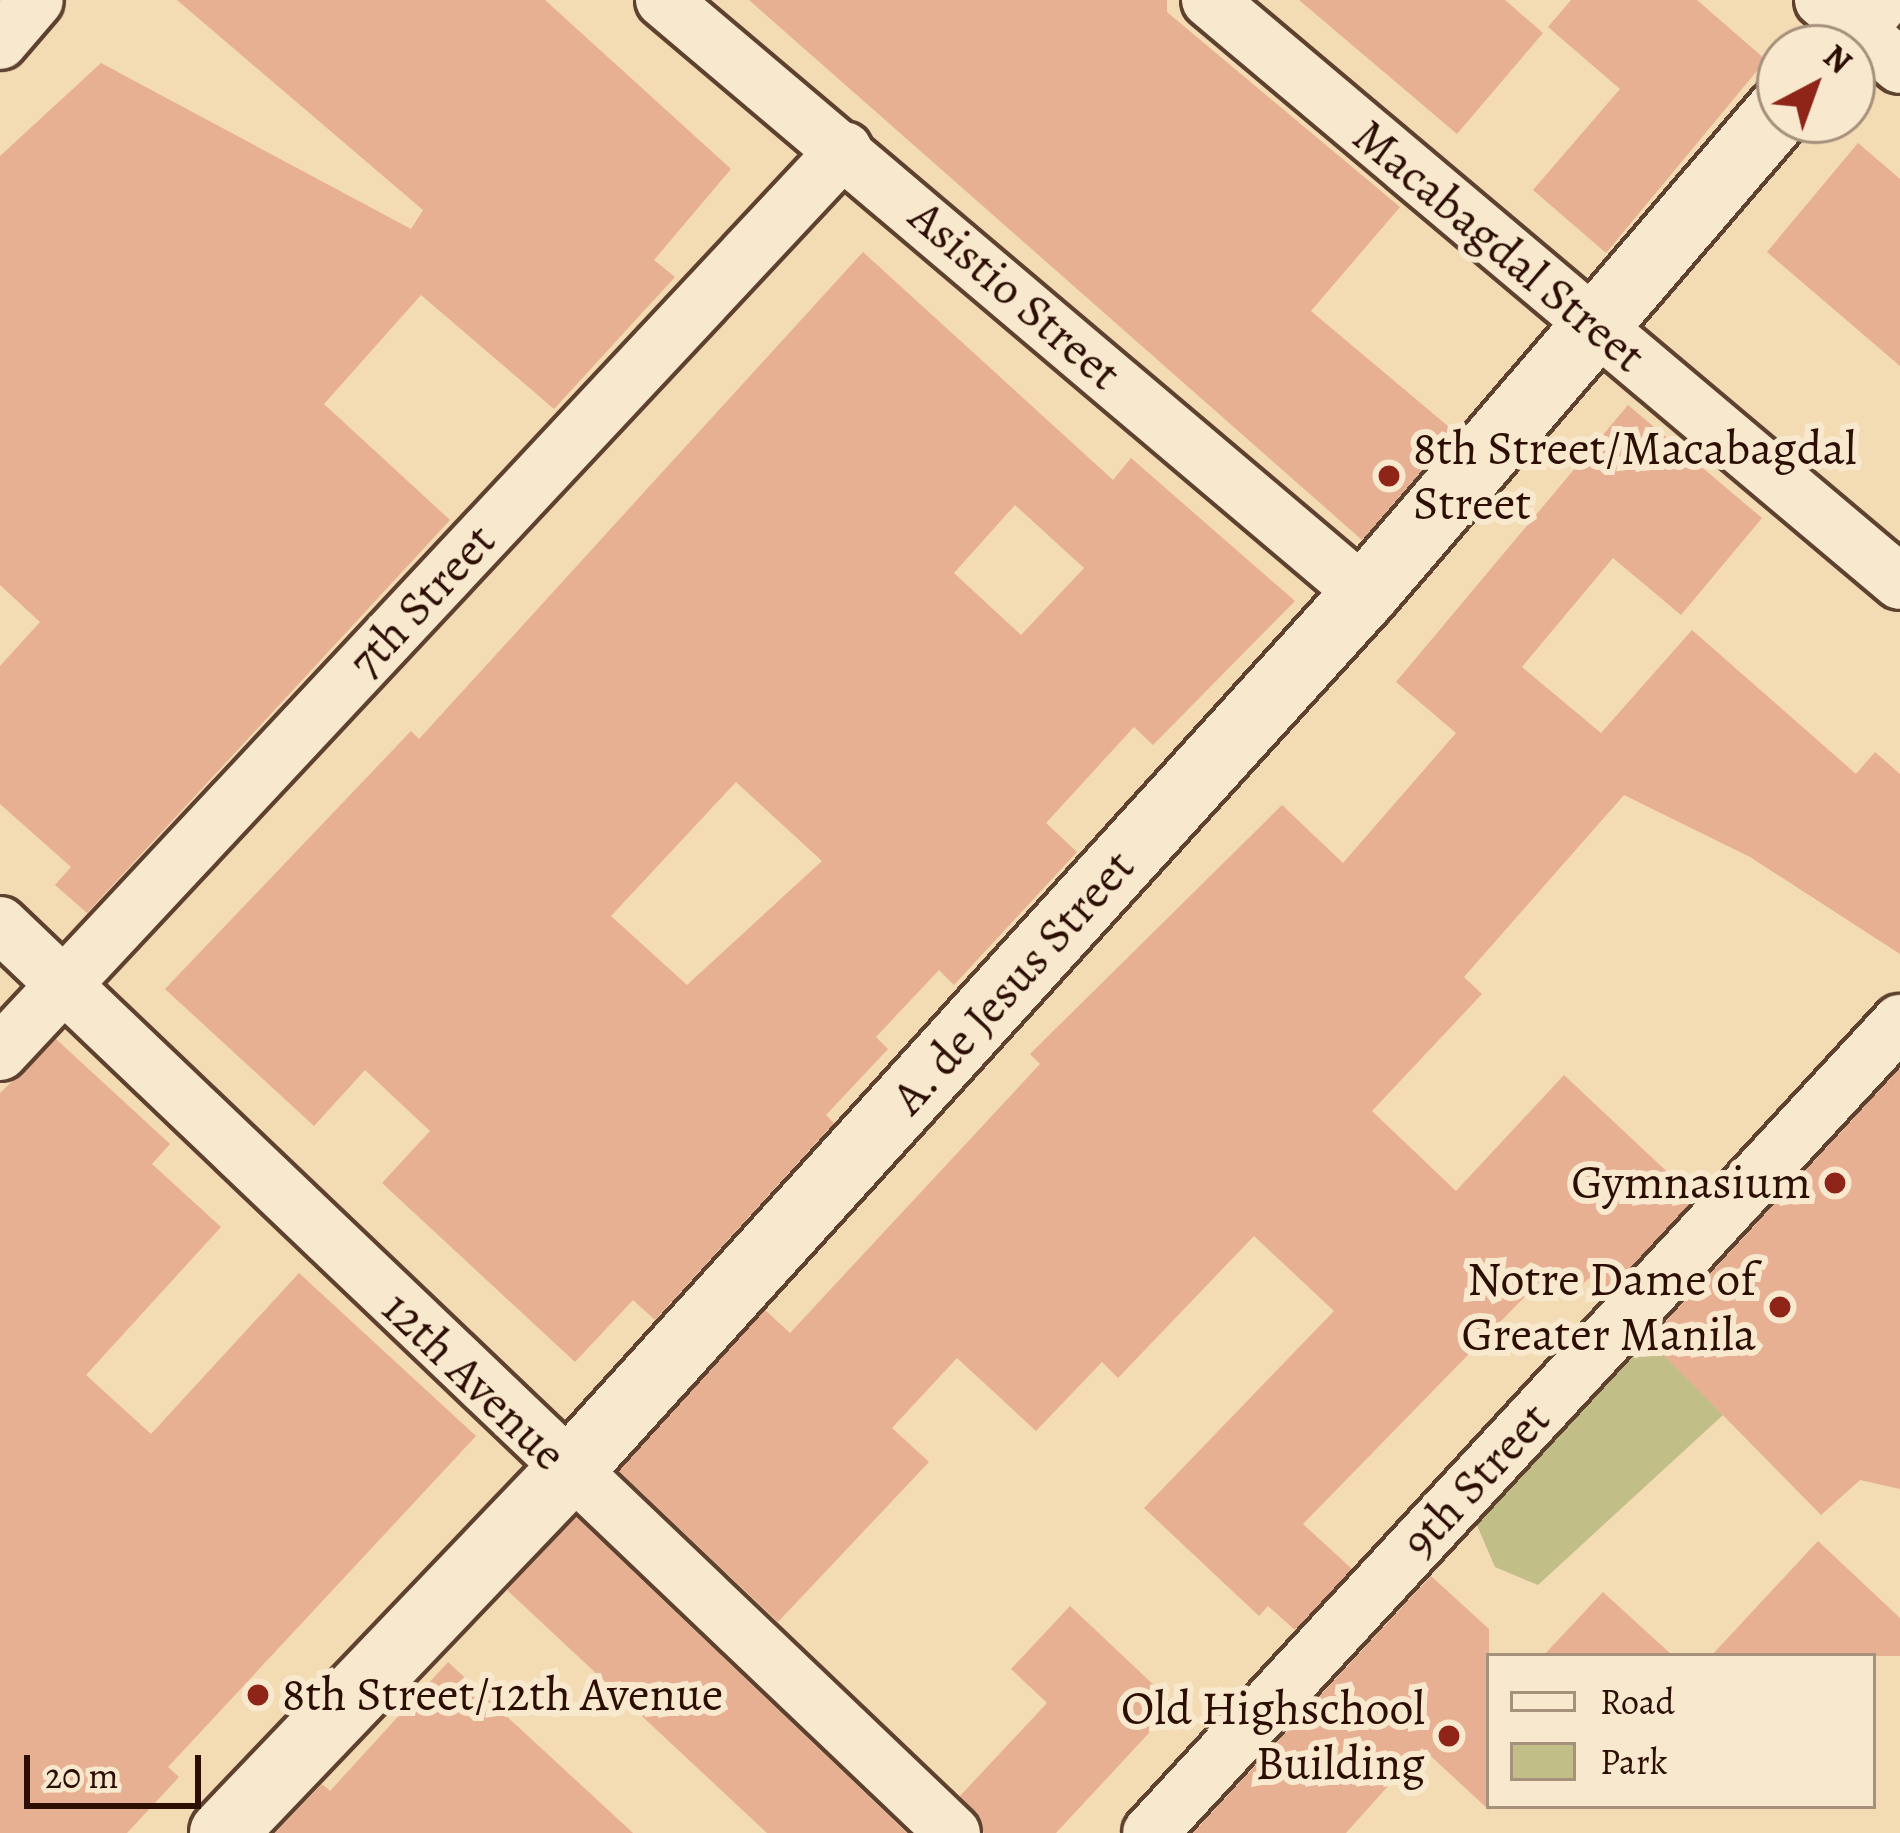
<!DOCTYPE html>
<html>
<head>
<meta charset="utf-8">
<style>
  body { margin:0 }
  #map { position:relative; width:1900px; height:1833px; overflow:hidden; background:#f3dbb4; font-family:Alegreya,serif }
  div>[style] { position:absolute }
  .green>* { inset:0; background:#c2be88 }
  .building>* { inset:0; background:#e8b093 }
  .roads { filter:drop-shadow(3px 0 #5e412f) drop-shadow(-3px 0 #5e412f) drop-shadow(0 3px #5e412f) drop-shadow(0 -3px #5e412f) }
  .minor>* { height:54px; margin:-27px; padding:0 27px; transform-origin:27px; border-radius:27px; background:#f7e8ce }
  .secondary>* { height:66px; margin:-33px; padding:0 33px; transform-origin:33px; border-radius:33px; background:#f7e8ce }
  .dots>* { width:33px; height:33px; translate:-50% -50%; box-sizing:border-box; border:6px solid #f7e8ce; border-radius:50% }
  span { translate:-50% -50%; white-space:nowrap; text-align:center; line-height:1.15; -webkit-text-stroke:12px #f7e8ce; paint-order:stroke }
  .street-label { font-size:48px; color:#2d0e03 }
  .poi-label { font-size:48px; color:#2d0e03 }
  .left { translate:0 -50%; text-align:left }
  .right { translate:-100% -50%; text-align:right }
  .legend { position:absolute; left:1486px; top:1653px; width:390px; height:156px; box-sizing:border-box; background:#f7e8ce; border:3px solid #a6917d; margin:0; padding:15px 21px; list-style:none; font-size:36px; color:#2d0e03 }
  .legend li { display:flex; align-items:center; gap:24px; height:60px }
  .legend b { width:60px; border:3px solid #a6917d }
  .north { position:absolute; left:1756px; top:24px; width:120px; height:120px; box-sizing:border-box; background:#f7e8ce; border:3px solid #a6917d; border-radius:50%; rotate:41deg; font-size:33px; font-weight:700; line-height:48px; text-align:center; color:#2d0e03 }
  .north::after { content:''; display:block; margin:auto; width:42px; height:54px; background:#8f2418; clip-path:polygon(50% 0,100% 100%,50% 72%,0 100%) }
  .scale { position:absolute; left:24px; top:1755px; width:177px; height:54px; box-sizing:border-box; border:6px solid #2d0e03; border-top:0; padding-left:15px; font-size:36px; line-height:42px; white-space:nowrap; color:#2d0e03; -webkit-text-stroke:9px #f7e8ce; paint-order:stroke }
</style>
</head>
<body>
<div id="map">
  <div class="green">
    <div style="clip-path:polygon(1639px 1329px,1723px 1415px,1538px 1585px,1495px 1567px,1473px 1516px)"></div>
  </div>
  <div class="building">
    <div style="clip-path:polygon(177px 0,545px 0,731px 169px,654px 260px,675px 277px,554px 409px,421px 295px,324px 404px,450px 520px,87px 913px,55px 885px,71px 867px,0 804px,0 666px,40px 622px,0 585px,0 156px,101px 63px,411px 229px,423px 210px)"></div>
    <div style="clip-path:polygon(749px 0,1167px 0,1167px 12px,1400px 207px,1311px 311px,1455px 432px,1362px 540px)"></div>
    <div style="clip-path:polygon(1299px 0,1505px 0,1543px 33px,1457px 134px)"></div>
    <div style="clip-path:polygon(1571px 0,1697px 0,1766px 60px,1606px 253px,1533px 190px,1620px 89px,1548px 27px)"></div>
    <div style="clip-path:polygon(1858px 143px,1900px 179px,1900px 366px,1767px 252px)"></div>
    <div style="clip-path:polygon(evenodd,863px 252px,1113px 480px,1131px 458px,1295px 601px,1153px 745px,1134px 727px,1046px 823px,1077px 852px,954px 985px,939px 970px,876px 1037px,888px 1049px,826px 1115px,834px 1123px,655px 1320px,633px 1300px,575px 1362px,382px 1183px,430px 1131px,365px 1070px,314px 1126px,165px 989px,411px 731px,419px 739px,863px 252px,1015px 505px,1084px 568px,1021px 635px,954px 573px,1015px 505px,863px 252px,736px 782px,822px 861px,687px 985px,611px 916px,736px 782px)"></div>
    <div style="clip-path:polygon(1628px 405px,1762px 518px,1681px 615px,1613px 558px,1522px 667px,1601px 733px,1692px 630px,1856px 774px,1875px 752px,1900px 774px,1900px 954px,1750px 857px,1624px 795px,1464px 977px,1482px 994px,1372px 1111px,1456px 1191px,1564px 1075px,1695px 1198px,1605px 1295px,1589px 1278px,1574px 1294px,1550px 1271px,1303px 1524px,1352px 1569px,1295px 1630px,1268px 1606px,1259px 1616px,1144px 1508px,1334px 1311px,1254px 1236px,1118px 1378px,1102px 1362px,1036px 1431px,957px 1358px,892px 1428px,929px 1462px,778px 1622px,619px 1471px,765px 1310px,790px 1333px,1040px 1064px,1030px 1054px,1282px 805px,1343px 863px,1456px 733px,1396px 682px)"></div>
    <div style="clip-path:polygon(56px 1039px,170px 1144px,152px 1164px,221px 1227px,86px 1375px,151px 1434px,299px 1273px,476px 1436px,168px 1767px,179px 1777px,127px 1833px,0 1833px,0 1093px)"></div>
    <div style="clip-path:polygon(1900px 1068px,1900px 1489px,1860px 1480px,1821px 1515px,1649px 1340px)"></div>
    <div style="clip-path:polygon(576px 1517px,907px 1833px,767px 1833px,507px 1590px)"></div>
    <div style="clip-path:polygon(1818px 1541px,1900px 1618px,1900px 1656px,1711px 1656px)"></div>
    <div style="clip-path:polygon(1431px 1576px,1489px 1629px,1489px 1810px,1422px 1748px,1346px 1833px,1193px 1833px)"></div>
    <div style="clip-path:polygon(1603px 1592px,1673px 1656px,1543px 1656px)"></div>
    <div style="clip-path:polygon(1070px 1606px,1175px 1705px,1056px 1833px,984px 1833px,960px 1796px,1047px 1703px,1011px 1669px)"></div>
    <div style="clip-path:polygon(448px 1662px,633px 1833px,275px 1833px,322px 1784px,330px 1791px)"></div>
  </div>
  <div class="roads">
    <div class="minor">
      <div style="left:663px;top:0;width:920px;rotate:40.24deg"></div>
      <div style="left:1209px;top:0;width:903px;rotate:40.11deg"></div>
      <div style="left:1822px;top:0;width:102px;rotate:40.2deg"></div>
      <div style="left:0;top:42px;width:55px;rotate:-49.4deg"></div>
      <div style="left:0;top:924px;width:1317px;rotate:43.65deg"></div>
      <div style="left:0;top:1053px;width:1237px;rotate:-46.93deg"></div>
      <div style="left:1150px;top:1833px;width:1105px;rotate:-47.24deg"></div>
    </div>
    <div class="secondary">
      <div style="left:1836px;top:48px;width:62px;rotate:-50.2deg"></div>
      <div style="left:223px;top:1833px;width:499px;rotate:-46.3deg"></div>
      <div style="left:568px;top:1472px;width:1186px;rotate:-47.77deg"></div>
      <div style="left:1365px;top:594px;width:637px;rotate:-49.33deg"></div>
    </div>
  </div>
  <div class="dots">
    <div style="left:1389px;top:476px;background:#8f2418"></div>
    <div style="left:1835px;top:1183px;background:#8f2418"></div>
    <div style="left:1780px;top:1307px;background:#8f2418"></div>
    <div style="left:258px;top:1695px;background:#8f2418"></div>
    <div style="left:1449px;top:1736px;background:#8f2418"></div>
  </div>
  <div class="street-label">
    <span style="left:1499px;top:246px;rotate:40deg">Macabagdal Street</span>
    <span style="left:1015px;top:295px;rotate:41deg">Asistio Street</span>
    <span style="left:422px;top:601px;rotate:-47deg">7th Street</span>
    <span style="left:1013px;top:982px;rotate:-48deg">A. de Jesus Street</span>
    <span style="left:474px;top:1381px;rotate:44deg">12th Avenue</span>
    <span style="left:1476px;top:1480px;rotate:-47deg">9th Street</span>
  </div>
  <div class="poi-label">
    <span class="left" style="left:1413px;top:476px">8th Street/Macabagdal<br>Street</span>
    <span class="right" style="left:1811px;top:1183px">Gymnasium</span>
    <span class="right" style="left:1756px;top:1307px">Notre Dame of<br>Greater Manila</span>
    <span class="left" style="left:282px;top:1695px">8th Street/12th Avenue</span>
    <span class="right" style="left:1425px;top:1736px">Old Highschool<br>Building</span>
  </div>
  <ul class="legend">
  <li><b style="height:15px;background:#f7e8ce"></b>Road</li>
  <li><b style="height:33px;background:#c2be88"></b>Park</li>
  </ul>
  <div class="north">N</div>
  <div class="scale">20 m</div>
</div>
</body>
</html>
